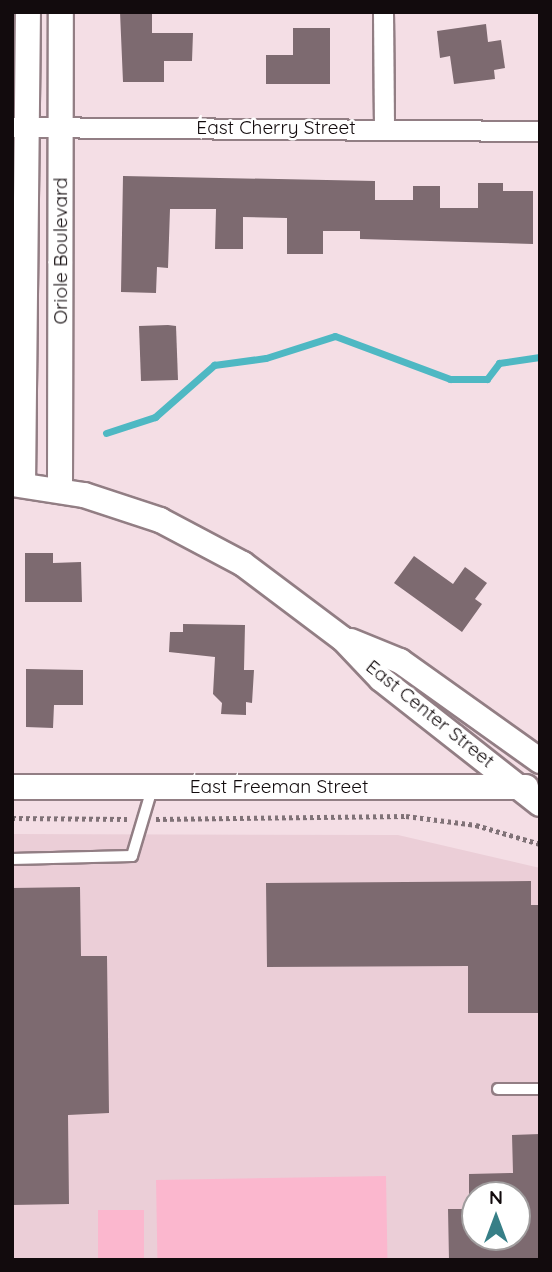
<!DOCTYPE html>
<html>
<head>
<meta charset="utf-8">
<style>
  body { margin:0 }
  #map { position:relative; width:552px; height:1272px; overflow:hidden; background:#f4dee5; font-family:Quicksand,sans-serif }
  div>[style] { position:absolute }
  .built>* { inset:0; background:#ebced7 }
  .green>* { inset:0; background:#fbb7ce; transform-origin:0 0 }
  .stream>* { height:7px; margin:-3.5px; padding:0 3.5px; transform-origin:3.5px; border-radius:3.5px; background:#4eb8c3 }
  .building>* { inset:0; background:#7d6a70 }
  .path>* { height:4.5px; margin-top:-2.25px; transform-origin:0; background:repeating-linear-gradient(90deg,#807277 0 3.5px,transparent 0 7px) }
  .roads { filter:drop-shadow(2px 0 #927e84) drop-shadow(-2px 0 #927e84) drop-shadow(0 2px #927e84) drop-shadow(0 -2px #927e84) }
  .service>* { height:10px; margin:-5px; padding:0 5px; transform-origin:5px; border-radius:5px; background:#fff }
  .minor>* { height:19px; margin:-9.5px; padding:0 9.5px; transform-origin:9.5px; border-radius:9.5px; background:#fff }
  .tertiary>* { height:24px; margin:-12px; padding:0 12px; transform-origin:12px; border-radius:12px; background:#fff }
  span { translate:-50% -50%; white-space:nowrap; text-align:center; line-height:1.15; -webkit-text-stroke:5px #fff; paint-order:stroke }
  .street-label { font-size:19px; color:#120b0d }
  .frame { position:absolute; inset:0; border:14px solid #120b0d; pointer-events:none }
  .north { position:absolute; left:461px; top:1181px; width:70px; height:70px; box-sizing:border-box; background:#fff; border:2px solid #a09d9e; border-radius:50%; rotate:0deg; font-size:19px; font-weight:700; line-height:28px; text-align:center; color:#120b0d }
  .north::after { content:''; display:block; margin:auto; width:24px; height:32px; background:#377f87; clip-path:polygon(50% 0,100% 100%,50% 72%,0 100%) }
</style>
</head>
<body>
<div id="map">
  <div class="built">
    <div style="clip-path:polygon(evenodd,12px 834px,398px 835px,540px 868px,540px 1260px,12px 1260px,12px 834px,475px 1195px,517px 1195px,517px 1237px,475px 1237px,475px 1195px)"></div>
  </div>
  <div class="green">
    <div style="left:386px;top:1176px;width:84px;height:230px;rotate:89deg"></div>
    <div style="left:98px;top:1210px;width:46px;height:50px"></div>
  </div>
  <div class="stream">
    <div style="left:106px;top:433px;width:52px;rotate:-18.1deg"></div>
    <div style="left:155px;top:417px;width:79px;rotate:-41.4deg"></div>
    <div style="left:214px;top:365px;width:52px;rotate:-7.7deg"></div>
    <div style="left:266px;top:358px;width:72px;rotate:-17.7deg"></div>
    <div style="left:335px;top:336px;width:123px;rotate:20.5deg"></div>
    <div style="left:450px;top:379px;width:37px"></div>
    <div style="left:487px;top:379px;width:20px;rotate:-53deg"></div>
    <div style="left:499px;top:363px;width:41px;rotate:-8.3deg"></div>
  </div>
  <div class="building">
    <div style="clip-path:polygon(120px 12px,152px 12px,152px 33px,193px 33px,192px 61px,164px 61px,164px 82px,123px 82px)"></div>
    <div style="clip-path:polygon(486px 24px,488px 42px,501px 40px,505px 68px,494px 70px,495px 79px,454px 84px,450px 56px,440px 58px,437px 31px)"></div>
    <div style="clip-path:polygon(293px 28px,330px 28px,330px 84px,266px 84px,266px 55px,293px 55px)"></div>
    <div style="clip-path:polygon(123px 176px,375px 181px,375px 200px,413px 200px,413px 186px,440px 186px,440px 208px,478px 208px,478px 183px,503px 183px,503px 191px,533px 191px,533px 244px,360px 239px,360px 231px,323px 231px,323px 254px,287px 254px,287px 218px,243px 217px,243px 249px,215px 249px,216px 209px,170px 209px,168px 268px,157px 267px,156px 293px,121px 292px)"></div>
    <div style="clip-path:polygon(168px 325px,176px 326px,178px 380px,141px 381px,139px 326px)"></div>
    <div style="clip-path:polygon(25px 553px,53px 553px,53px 563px,81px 562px,82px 602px,25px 602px)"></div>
    <div style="clip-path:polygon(414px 556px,453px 584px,465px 567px,487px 583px,475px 599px,482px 604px,462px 632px,394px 583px)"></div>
    <div style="clip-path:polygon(183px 624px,245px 625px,244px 670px,254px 670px,252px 703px,246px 702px,246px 715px,221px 714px,222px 703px,213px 694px,215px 657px,169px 652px,170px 632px,183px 632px)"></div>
    <div style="clip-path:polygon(26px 669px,83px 670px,83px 705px,54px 705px,53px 728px,26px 727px)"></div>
    <div style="clip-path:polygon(531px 881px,531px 905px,540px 905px,540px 1013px,468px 1013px,468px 966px,267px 967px,266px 883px)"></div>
    <div style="clip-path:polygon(80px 887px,81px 956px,107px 956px,109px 1113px,68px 1115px,69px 1204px,12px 1205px,12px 888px)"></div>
    <div style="clip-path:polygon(540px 1134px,540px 1260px,449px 1260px,448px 1209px,475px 1209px,475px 1237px,517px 1237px,517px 1195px,469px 1195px,469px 1174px,513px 1173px,512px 1135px)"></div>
  </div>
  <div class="path">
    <div style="left:12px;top:818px;width:115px;rotate:0.5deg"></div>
    <div style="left:156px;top:819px;width:250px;rotate:-0.7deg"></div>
    <div style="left:406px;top:816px;width:71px;rotate:7.3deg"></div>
    <div style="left:476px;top:825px;width:67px;rotate:16.5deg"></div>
  </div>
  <div class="roads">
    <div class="service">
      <div style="left:12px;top:859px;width:120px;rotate:-1.4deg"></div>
      <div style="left:132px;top:856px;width:70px;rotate:-73.4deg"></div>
      <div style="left:498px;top:1089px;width:42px"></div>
    </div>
    <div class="minor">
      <div style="left:383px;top:12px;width:117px;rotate:89.5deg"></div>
      <div style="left:12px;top:127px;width:528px;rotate:0.43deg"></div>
    </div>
    <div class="tertiary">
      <div style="left:12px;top:484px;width:73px;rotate:8.7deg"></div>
      <div style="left:84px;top:495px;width:80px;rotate:18.2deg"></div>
      <div style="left:160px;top:520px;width:94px;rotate:27.9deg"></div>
      <div style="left:243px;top:564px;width:125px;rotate:36.9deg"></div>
      <div style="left:343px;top:639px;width:55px;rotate:46.5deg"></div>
      <div style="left:381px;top:679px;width:202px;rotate:38.2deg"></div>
      <div style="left:23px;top:485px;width:473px;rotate:-89.4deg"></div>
      <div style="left:60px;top:490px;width:478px;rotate:-89.9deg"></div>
      <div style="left:351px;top:641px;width:53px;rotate:22.2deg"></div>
      <div style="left:400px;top:661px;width:172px;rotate:35.5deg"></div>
      <div style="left:12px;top:787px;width:514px"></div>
    </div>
  </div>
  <div class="street-label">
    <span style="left:276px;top:128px">East Cherry Street</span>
    <span style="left:61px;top:251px;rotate:-90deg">Oriole Boulevard</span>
    <span style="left:430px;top:714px;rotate:39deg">East Center Street</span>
    <span style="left:279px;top:787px">East Freeman Street</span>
  </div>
  <div class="frame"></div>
  <div class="north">N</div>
</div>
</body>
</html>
